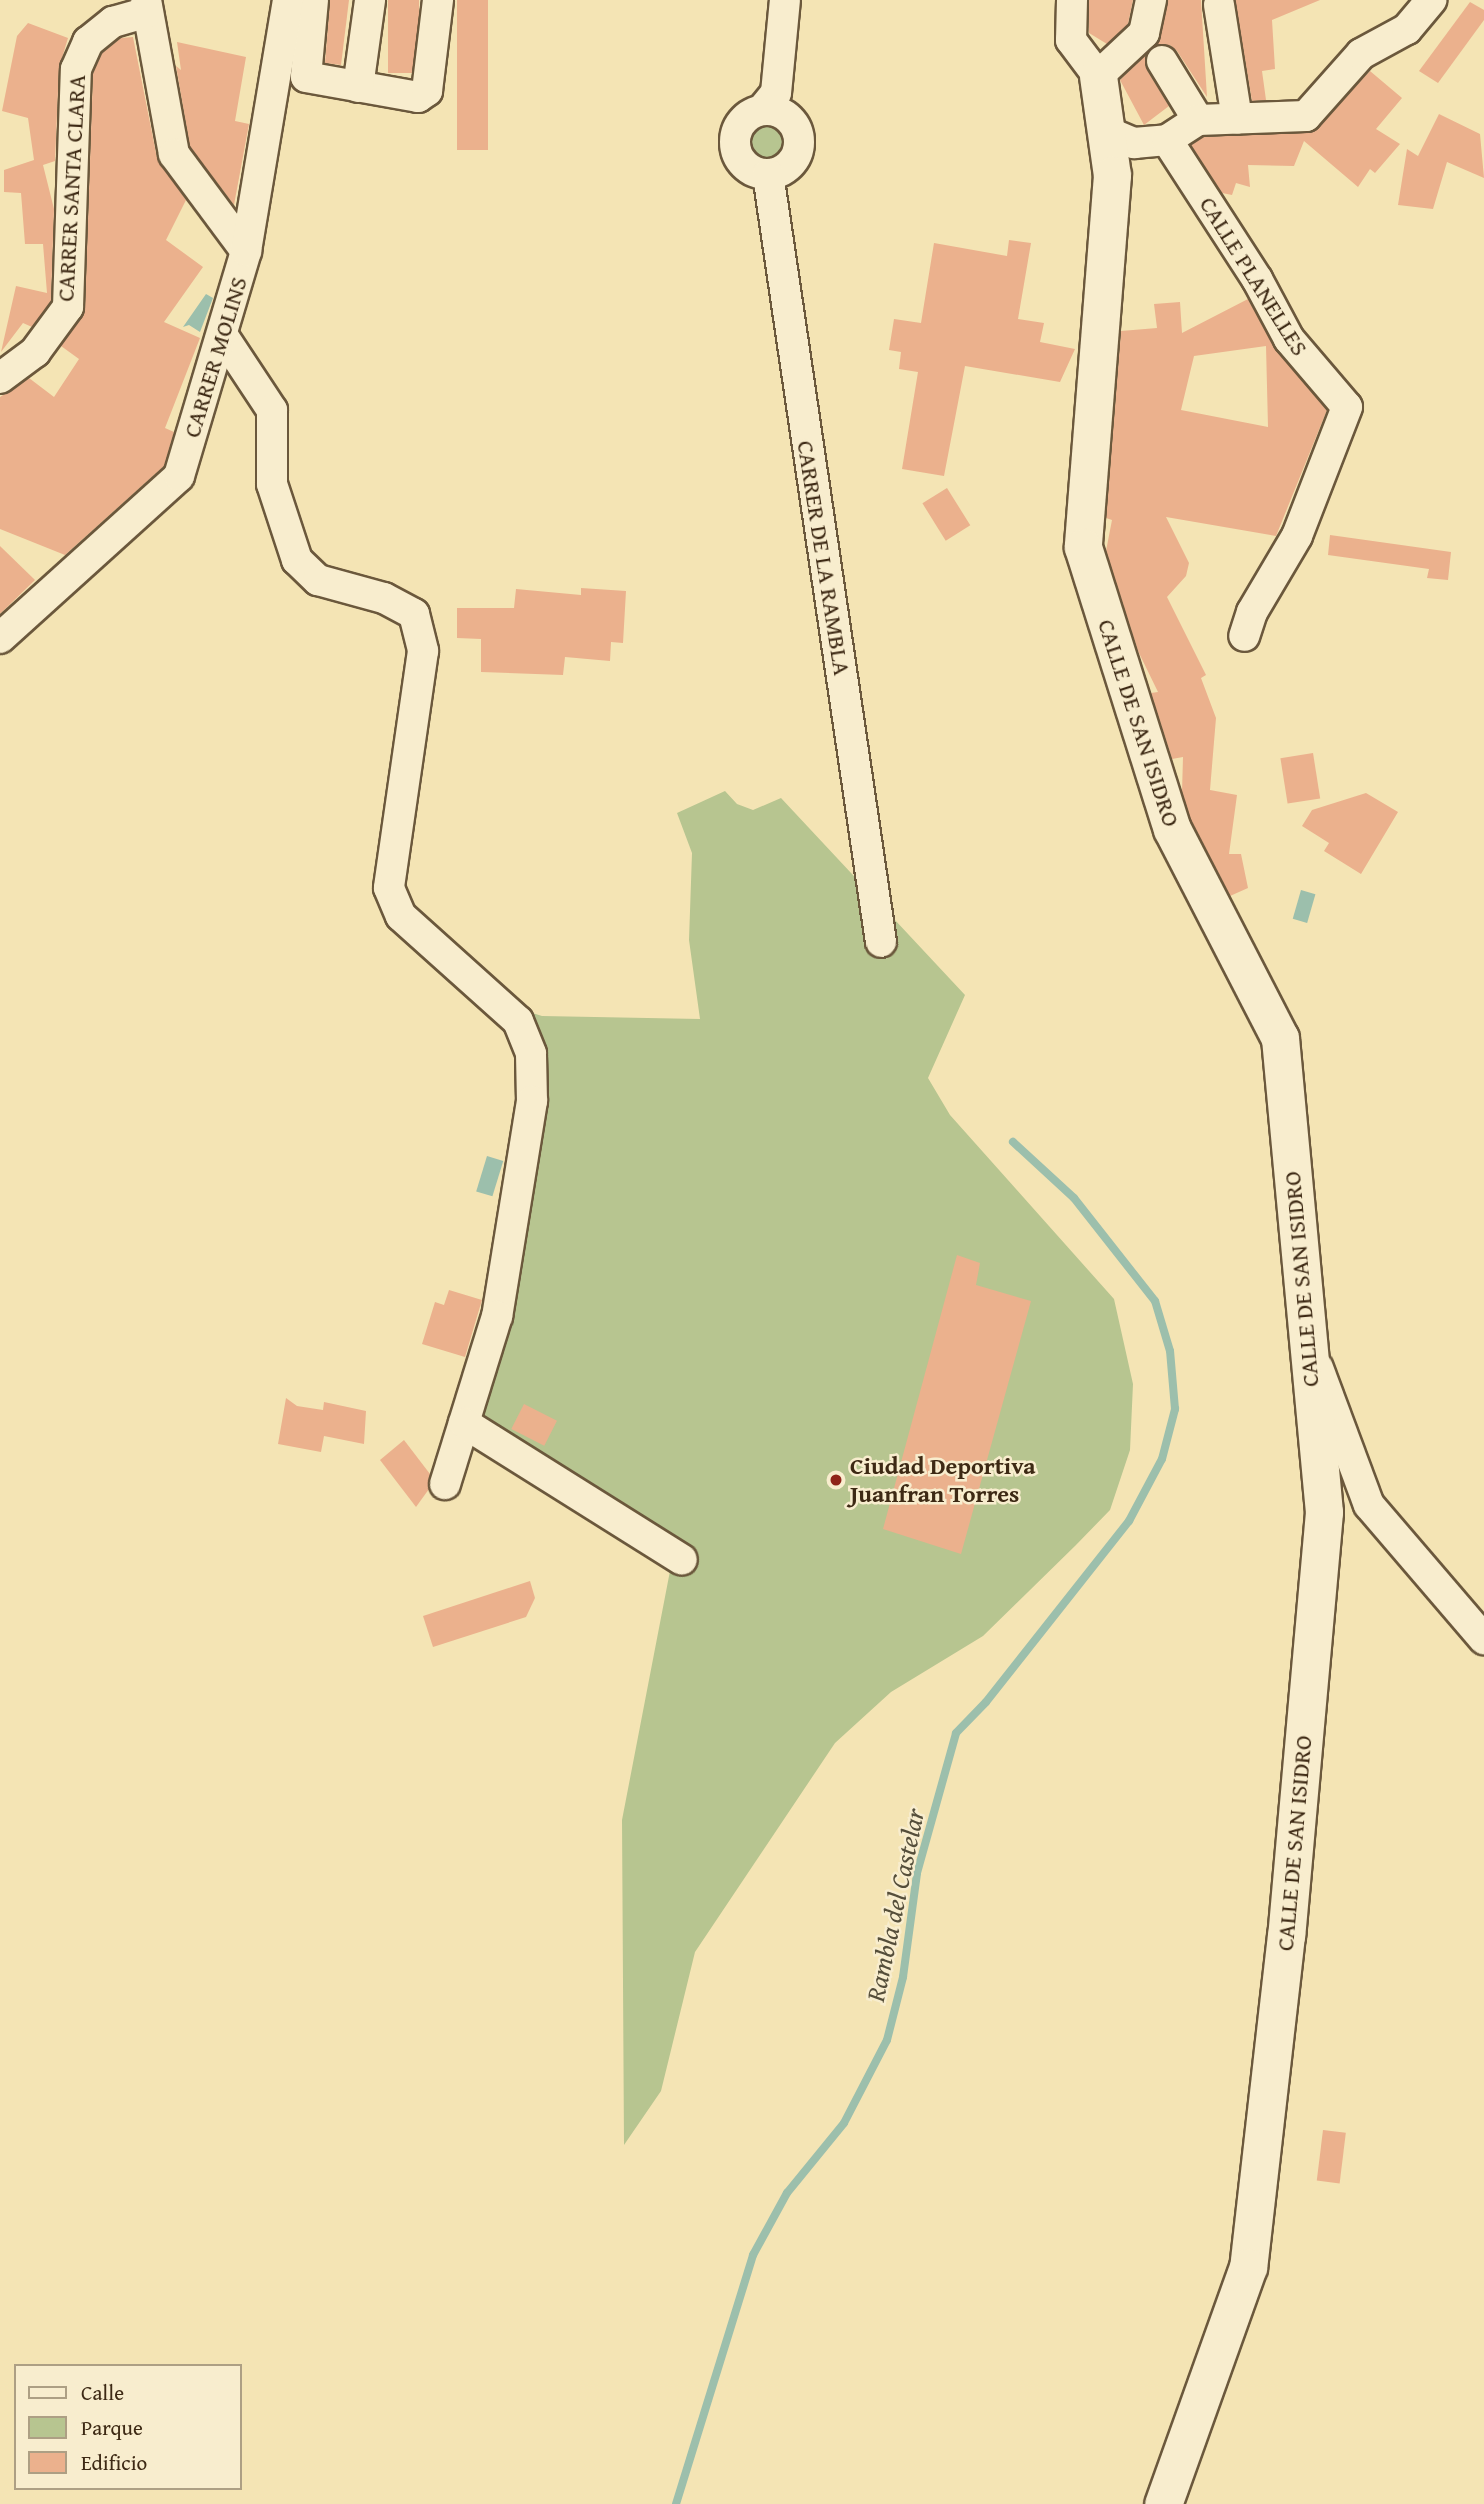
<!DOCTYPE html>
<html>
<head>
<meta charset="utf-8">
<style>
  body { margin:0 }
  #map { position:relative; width:1484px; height:2504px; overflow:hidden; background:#f4e4b4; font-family:"Gentium Book Plus",serif }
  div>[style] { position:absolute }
  .green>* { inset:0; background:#b7c590 }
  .round { border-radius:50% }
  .water>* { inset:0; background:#9cbfac; transform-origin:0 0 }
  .stream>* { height:8px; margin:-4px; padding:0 4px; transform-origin:4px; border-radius:4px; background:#9cbfac }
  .building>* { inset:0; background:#ebb18d; transform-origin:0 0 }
  .roads { filter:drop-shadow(2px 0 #6b583c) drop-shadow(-2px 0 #6b583c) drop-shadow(0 2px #6b583c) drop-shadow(0 -2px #6b583c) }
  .minor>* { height:30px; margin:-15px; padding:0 15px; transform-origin:15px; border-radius:15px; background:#f8edce }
  .minor>.ring { margin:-15px; padding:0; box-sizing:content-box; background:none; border:30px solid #f8edce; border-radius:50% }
  .tertiary>* { height:37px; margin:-18.5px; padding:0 18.5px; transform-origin:18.5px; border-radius:18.5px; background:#f8edce }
  .dots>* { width:19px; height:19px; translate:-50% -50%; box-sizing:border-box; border:4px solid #f8edce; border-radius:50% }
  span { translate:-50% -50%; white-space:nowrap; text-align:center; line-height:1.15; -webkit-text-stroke:5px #f8edce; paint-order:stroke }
  .street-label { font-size:24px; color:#3d2914 }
  .poi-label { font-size:24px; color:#3d2914; font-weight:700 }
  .left { translate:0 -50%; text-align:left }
  .water-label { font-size:26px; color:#554e3a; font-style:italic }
  .legend { position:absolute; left:14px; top:2364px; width:228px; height:126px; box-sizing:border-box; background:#f8edce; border:2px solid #ad9f84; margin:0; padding:9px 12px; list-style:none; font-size:21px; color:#3d2914 }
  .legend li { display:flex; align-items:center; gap:14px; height:35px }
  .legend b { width:35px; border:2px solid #ad9f84 }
</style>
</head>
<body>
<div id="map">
  <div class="green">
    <div class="round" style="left:748px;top:125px;width:36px;height:36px"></div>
    <div style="clip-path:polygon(725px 791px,737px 804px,753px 810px,781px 798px,965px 995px,928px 1078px,950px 1115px,1114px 1299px,1133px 1384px,1130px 1450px,1110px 1510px,1076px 1545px,983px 1636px,891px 1692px,835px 1743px,695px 1952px,661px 2091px,624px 2145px,622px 1820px,675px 1545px,478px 1424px,532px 1156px,510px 1006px,542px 1016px,700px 1019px,689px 940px,692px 853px,677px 813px)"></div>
  </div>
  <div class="water">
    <div style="clip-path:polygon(206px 294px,213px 298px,200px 332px,189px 325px,183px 327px)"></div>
    <div style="left:1301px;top:890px;width:15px;height:30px;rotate:16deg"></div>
    <div style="left:487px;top:1156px;width:17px;height:37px;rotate:17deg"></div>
  </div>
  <div class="stream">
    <div style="left:676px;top:2504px;width:261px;rotate:-72.8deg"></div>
    <div style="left:753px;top:2255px;width:71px;rotate:-61.3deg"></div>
    <div style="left:787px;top:2193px;width:90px;rotate:-50.8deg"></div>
    <div style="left:844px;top:2123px;width:93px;rotate:-62.6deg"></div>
    <div style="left:887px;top:2040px;width:65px;rotate:-75.7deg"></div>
    <div style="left:903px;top:1977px;width:105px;rotate:-82.3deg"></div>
    <div style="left:917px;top:1873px;width:145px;rotate:-74.4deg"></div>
    <div style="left:956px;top:1733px;width:43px;rotate:-45.9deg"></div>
    <div style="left:986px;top:1702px;width:231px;rotate:-51.7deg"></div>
    <div style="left:1129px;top:1521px;width:70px;rotate:-62deg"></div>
    <div style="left:1162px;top:1459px;width:52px;rotate:-75.4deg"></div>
    <div style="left:1175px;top:1409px;width:58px;rotate:-94.9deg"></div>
    <div style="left:1170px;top:1351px;width:52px;rotate:-106.7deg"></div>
    <div style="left:1155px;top:1301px;width:131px;rotate:-128.2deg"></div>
    <div style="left:1074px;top:1198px;width:83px;rotate:-137.4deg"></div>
  </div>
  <div class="building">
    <div style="clip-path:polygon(330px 0,349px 0,341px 65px,325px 63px)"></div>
    <div style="left:388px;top:0;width:31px;height:73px"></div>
    <div style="left:457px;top:0;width:31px;height:150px"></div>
    <div style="clip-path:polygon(1089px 0,1133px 0,1128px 24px,1107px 44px,1089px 33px)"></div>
    <div style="clip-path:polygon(1168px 0,1201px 0,1207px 97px,1177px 51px,1170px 45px,1157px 45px)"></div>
    <div style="clip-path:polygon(1235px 0,1320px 0,1272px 20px,1275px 69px,1262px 71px,1266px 100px,1252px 101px)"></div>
    <div style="clip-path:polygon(1470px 2px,1484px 10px,1484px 20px,1438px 83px,1419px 71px)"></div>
    <div style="clip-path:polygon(28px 23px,68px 38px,59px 68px,55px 161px,43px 165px,54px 209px,51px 301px,32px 327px,23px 323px,1px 352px,16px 286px,47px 293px,43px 244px,25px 244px,21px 193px,4px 192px,4px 170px,34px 160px,28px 118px,2px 111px,17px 36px)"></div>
    <div style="clip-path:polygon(133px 37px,157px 158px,186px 200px,166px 240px,203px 267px,164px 322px,200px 338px,165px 428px,174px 432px,164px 466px,65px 555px,0 529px,0 397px,29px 378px,54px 397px,79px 359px,61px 346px,85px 308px,93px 73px,102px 53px,121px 38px)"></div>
    <div style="clip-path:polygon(177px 42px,246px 57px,235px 121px,249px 124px,234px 205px,190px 147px,176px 66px,181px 70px)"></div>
    <div style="clip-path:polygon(1146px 55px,1147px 70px,1169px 106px,1144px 125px,1120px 80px)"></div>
    <div style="clip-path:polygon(1370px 71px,1402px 98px,1376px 129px,1400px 144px,1375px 173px,1370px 169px,1358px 187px,1304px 141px,1294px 166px,1248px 165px,1250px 187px,1236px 183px,1232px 195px,1222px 193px,1191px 145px,1203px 137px,1313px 132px)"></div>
    <div style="clip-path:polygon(1439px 114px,1480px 134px,1484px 178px,1447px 162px,1433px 209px,1398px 205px,1407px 149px,1418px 156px)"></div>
    <div style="clip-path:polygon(1009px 240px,1031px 243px,1018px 319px,1044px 323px,1040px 342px,1075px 349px,1060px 382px,965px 366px,944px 476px,902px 469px,918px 372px,899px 369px,901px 352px,889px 350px,894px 319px,921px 323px,934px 243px,1007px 256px)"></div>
    <div style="clip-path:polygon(evenodd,1248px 299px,1276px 350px,1327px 410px,1276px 536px,1166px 517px,1189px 563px,1186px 576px,1167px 597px,1206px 675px,1201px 678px,1216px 718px,1210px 790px,1237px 795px,1229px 854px,1241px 854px,1248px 888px,1230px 896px,1191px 821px,1182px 792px,1183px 757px,1172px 759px,1151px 693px,1158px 692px,1138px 651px,1106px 551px,1112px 520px,1106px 518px,1121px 331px,1157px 328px,1154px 304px,1180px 302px,1182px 333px,1248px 299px,1266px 346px,1268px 427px,1181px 410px,1194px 356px,1266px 346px)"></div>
    <div style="left:947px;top:488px;width:44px;height:29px;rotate:58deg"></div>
    <div style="clip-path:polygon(1330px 535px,1451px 552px,1448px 580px,1427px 578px,1429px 569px,1328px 555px)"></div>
    <div style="clip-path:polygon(0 546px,35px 580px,0 614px)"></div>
    <div style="clip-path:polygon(581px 588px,626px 591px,623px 643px,611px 642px,610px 661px,565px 657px,563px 675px,481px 672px,481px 639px,457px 638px,457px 608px,514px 608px,516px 589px,581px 595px)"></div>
    <div style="left:1313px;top:753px;width:46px;height:33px;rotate:81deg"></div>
    <div style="clip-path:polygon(1366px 793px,1398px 812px,1361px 874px,1324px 851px,1329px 843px,1302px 826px,1312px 810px)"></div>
    <div style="clip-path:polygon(957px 1255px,980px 1263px,976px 1285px,1031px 1301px,961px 1554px,883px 1529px)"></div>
    <div style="clip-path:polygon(449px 1290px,482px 1300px,465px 1357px,422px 1344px,435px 1302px,444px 1305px)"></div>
    <div style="clip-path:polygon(286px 1398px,297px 1406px,323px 1410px,324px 1402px,366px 1411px,364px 1444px,324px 1436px,321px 1452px,278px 1444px)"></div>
    <div style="left:524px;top:1404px;width:37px;height:28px;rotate:27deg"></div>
    <div style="clip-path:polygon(404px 1440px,430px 1474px,429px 1489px,416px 1507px,380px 1460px)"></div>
    <div style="clip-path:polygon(530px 1581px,535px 1598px,526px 1617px,433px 1647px,423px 1616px)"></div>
    <div style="left:1323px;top:2130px;width:23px;height:51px;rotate:7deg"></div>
  </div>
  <div class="roads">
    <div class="minor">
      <div style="left:146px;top:0;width:157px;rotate:79.7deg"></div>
      <div style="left:174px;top:154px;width:121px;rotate:53.4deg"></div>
      <div style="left:313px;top:0;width:77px;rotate:95.2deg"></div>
      <div style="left:306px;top:77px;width:114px;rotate:10.1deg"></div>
      <div style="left:418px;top:97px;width:11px;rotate:-34deg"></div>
      <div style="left:427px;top:91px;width:92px;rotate:-83.1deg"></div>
      <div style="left:1072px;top:0;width:40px;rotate:91.4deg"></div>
      <div style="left:1071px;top:40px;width:45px;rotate:53.1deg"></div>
      <div style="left:1098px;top:76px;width:63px;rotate:-43.1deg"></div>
      <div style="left:1144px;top:33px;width:34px;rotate:-78deg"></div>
      <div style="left:1219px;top:5px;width:115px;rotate:81deg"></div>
      <div style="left:1162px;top:61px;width:69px;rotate:58.6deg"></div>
      <div style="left:358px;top:87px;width:88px;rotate:-82.1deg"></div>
      <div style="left:762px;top:110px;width:22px;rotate:-51deg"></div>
      <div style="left:776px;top:93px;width:93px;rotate:-84.5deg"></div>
      <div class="ring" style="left:735px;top:110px;width:34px;height:34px"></div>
      <div style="left:1103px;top:130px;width:34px;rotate:23deg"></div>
      <div style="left:1134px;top:143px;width:33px;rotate:-5deg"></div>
      <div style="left:1167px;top:140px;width:166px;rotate:57.1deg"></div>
      <div style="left:1257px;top:279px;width:68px;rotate:61.9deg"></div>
      <div style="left:1289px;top:339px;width:89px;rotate:49.5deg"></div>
      <div style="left:1347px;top:407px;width:138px;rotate:111.2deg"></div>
      <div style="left:1297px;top:536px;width:88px;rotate:120.6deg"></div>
      <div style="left:1252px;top:612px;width:25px;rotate:108deg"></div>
      <div style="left:1167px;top:140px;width:37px;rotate:-33deg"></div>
      <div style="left:1198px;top:120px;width:108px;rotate:-2.1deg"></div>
      <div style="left:1306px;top:116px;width:83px;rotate:-48.4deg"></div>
      <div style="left:1361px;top:54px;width:52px;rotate:-28.5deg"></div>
      <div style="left:1407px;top:29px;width:38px;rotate:-50deg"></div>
      <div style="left:768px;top:174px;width:776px;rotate:81.63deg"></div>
      <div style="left:223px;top:336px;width:89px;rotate:56.5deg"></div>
      <div style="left:272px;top:410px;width:74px;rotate:90deg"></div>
      <div style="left:272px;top:484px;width:80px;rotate:71.8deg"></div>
      <div style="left:297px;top:560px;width:29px;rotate:44deg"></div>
      <div style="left:318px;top:580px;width:68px;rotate:15.3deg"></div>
      <div style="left:384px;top:598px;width:34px;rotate:28deg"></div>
      <div style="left:414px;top:614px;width:38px;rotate:76deg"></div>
      <div style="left:423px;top:651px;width:239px;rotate:98.2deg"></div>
      <div style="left:389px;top:888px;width:30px;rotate:67deg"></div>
      <div style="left:401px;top:916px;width:157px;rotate:41.9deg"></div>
      <div style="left:518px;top:1021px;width:35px;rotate:68deg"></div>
      <div style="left:531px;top:1054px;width:47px;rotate:88.8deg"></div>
      <div style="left:532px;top:1101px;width:218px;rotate:99.2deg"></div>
      <div style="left:497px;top:1316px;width:176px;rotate:107.2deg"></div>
      <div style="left:0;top:378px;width:44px;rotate:-36.6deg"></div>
      <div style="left:35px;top:352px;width:56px;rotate:-53.7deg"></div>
      <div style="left:68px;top:307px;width:238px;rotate:-88.1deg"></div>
      <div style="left:76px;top:69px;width:30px;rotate:-66deg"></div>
      <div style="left:88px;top:42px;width:32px;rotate:-39deg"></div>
      <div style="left:113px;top:22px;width:36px;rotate:-16deg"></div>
      <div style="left:0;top:638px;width:241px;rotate:-42.1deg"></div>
      <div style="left:179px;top:476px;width:235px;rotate:-73.4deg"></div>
      <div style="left:246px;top:251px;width:254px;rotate:-80.5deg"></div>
      <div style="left:1318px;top:1368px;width:146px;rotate:69.6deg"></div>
      <div style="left:1369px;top:1505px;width:177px;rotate:49.4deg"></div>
      <div style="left:464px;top:1423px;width:257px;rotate:32.1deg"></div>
    </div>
    <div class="tertiary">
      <div style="left:1098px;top:76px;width:100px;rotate:82deg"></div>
      <div style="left:1112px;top:175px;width:373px;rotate:94.5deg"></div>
      <div style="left:1083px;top:547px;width:296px;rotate:72.5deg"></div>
      <div style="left:1172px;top:829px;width:235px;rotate:62.7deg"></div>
      <div style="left:1280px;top:1038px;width:476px;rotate:84.7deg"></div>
      <div style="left:1324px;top:1512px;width:425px;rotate:95.1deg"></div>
      <div style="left:1286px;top:1935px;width:334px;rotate:96.5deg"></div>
      <div style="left:1248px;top:2267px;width:252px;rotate:109.7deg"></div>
    </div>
  </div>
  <div class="dots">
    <div style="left:836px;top:1480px;background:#8f2418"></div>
  </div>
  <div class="street-label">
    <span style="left:71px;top:188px;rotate:-87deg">CARRER SANTA CLARA</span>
    <span style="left:1254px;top:276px;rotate:58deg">CALLE PLANELLES</span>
    <span style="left:215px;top:357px;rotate:-73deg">CARRER MOLINS</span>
    <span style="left:824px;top:558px;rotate:81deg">CARRER DE LA RAMBLA</span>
    <span style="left:1139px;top:723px;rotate:72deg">CALLE DE SAN ISIDRO</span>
    <span style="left:1301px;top:1279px;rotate:-95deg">CALLE DE SAN ISIDRO</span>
    <span style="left:1294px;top:1843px;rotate:-85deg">CALLE DE SAN ISIDRO</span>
  </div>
  <div class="poi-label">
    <span class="left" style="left:850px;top:1480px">Ciudad Deportiva<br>Juanfran Torres</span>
  </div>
  <div class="water-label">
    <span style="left:895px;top:1905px;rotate:-78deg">Rambla del Castelar</span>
  </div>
  <ul class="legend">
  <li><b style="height:9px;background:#f8edce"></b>Calle</li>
  <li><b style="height:19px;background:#b7c590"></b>Parque</li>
  <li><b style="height:19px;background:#ebb18d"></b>Edificio</li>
  </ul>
</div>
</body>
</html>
